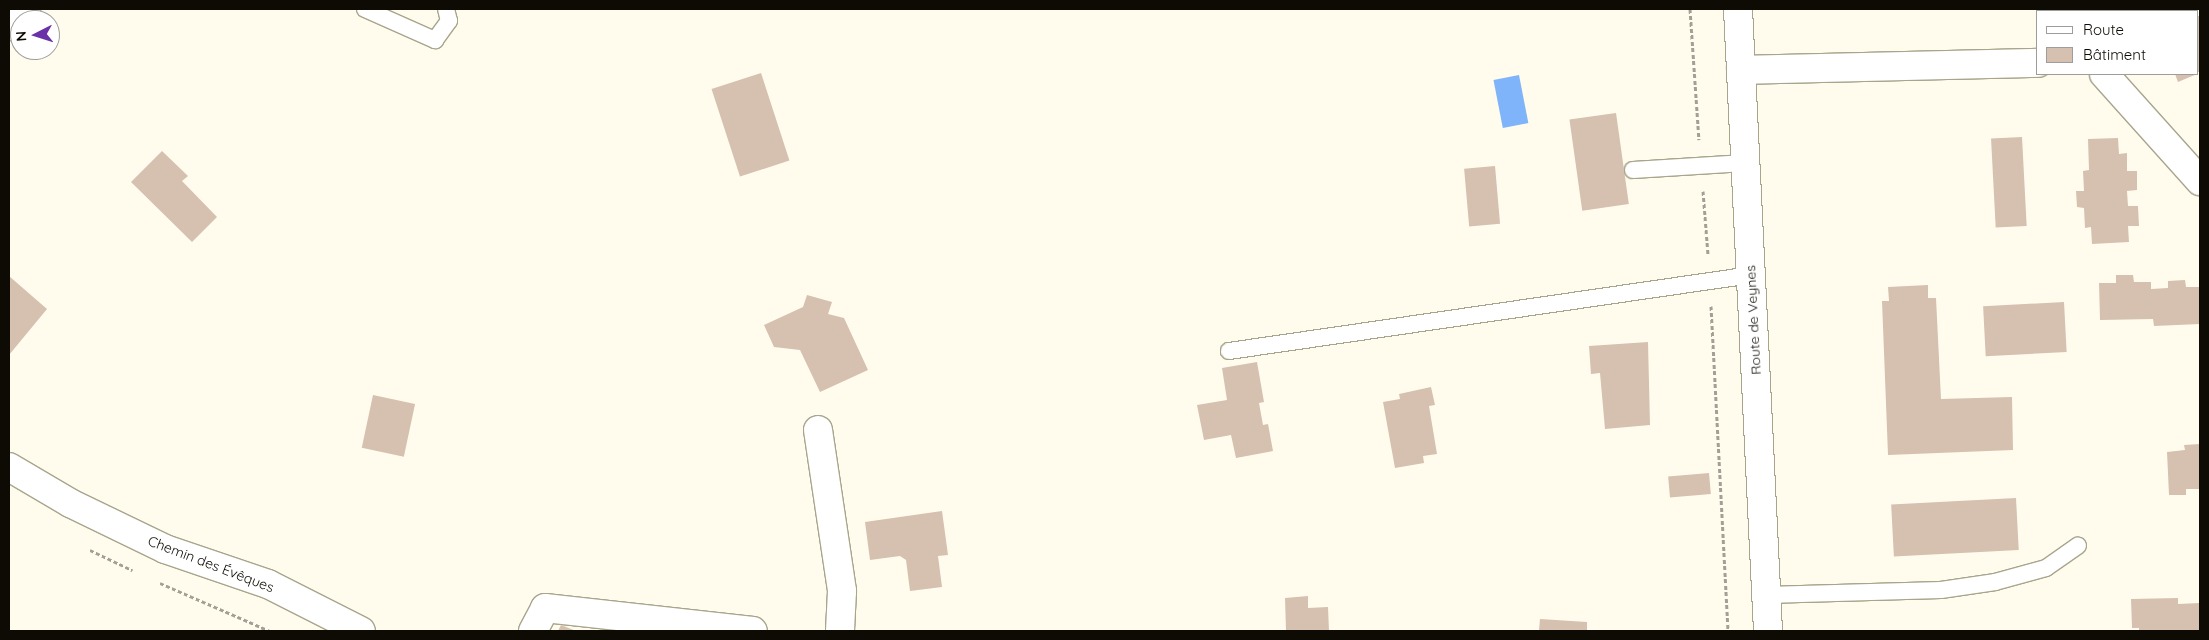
<!DOCTYPE html>
<html>
<head>
<meta charset="utf-8">
<style>
  body { margin:0 }
  #map { position:relative; width:2209px; height:640px; overflow:hidden; background:#fffced; font-family:Quicksand,sans-serif }
  div>[style] { position:absolute }
  .water>* { inset:0; background:#7fb3fa; transform-origin:0 0 }
  .building>* { inset:0; background:#d6c0af; transform-origin:0 0 }
  .path>* { height:3px; margin-top:-1.5px; transform-origin:0; background:repeating-linear-gradient(90deg,#a2a094 0 4px,transparent 0 6.5px) }
  .roads { filter:drop-shadow(1px 0 #a8a58c) drop-shadow(-1px 0 #a8a58c) drop-shadow(0 1px #a8a58c) drop-shadow(0 -1px #a8a58c) }
  .service>* { height:16px; margin:-8px; padding:0 8px; transform-origin:8px; border-radius:8px; background:#fff }
  .minor>* { height:28px; margin:-14px; padding:0 14px; transform-origin:14px; border-radius:14px; background:#fff }
  .primary>* { height:28px; margin:-14px; padding:0 14px; transform-origin:14px; border-radius:14px; background:#fff }
  span { translate:-50% -50%; white-space:nowrap; text-align:center; line-height:1.15; -webkit-text-stroke:4px #fff; paint-order:stroke }
  .street-label { font-size:14px; color:#0d0b04 }
  .frame { position:absolute; inset:0; border:10px solid #0d0b04; pointer-events:none }
  .legend { position:absolute; left:2036px; top:10px; width:162px; height:65px; box-sizing:border-box; background:#fff; border:1px solid #9e9d9b; margin:0; padding:6px 9px; list-style:none; font-size:15px; color:#0d0b04 }
  .legend li { display:flex; align-items:center; gap:10px; height:25px }
  .legend b { width:25px; border:1px solid #9e9d9b }
  .north { position:absolute; left:10px; top:10px; width:50px; height:50px; box-sizing:border-box; background:#fff; border:1px solid #9e9d9b; border-radius:50%; rotate:265deg; font-size:14px; font-weight:700; line-height:20px; text-align:center; color:#0d0b04 }
  .north::after { content:''; display:block; margin:auto; width:18px; height:22px; background:#6b32a8; clip-path:polygon(50% 0,100% 100%,50% 72%,0 100%) }
</style>
</head>
<body>
<div id="map">
  <div class="water">
    <div style="left:1519px;top:75px;width:49px;height:26px;rotate:79deg"></div>
  </div>
  <div class="building">
    <div style="left:2200px;top:16px;width:56px;height:2px;rotate:90deg"></div>
    <div style="left:761px;top:73px;width:92px;height:52px;rotate:72deg"></div>
    <div style="clip-path:polygon(2175px 74px,2197px 74px,2178px 82px)"></div>
    <div style="left:1616px;top:113px;width:92px;height:47px;rotate:82deg"></div>
    <div style="left:2022px;top:137px;width:89px;height:31px;rotate:87deg"></div>
    <div style="clip-path:polygon(2118px 138px,2119px 154px,2127px 153px,2127px 171px,2137px 171px,2137px 190px,2127px 191px,2128px 206px,2138px 206px,2139px 226px,2128px 226px,2129px 242px,2092px 244px,2091px 227px,2085px 228px,2084px 208px,2077px 207px,2076px 191px,2084px 191px,2083px 171px,2089px 170px,2088px 139px)"></div>
    <div style="clip-path:polygon(162px 151px,188px 176px,182px 181px,217px 217px,192px 242px,131px 182px)"></div>
    <div style="left:1495px;top:166px;width:58px;height:31px;rotate:85deg"></div>
    <div style="clip-path:polygon(2116px 275px,2133px 275px,2134px 282px,2151px 282px,2151px 289px,2168px 288px,2168px 281px,2185px 280px,2186px 287px,2200px 287px,2200px 324px,2154px 326px,2153px 319px,2100px 320px,2099px 283px,2116px 283px)"></div>
    <div style="clip-path:polygon(9px 276px,47px 309px,9px 355px)"></div>
    <div style="clip-path:polygon(1928px 285px,1928px 298px,1936px 298px,1941px 399px,2012px 397px,2013px 450px,1888px 455px,1882px 301px,1889px 301px,1888px 287px)"></div>
    <div style="clip-path:polygon(807px 295px,832px 302px,828px 314px,844px 318px,868px 370px,820px 392px,800px 350px,774px 347px,764px 325px,803px 307px)"></div>
    <div style="left:2064px;top:302px;width:50px;height:81px;rotate:87deg"></div>
    <div style="clip-path:polygon(1648px 342px,1650px 425px,1605px 429px,1600px 373px,1591px 374px,1589px 346px)"></div>
    <div style="clip-path:polygon(1257px 362px,1264px 402px,1259px 403px,1263px 425px,1268px 424px,1273px 451px,1236px 458px,1231px 435px,1204px 440px,1197px 405px,1227px 400px,1222px 368px)"></div>
    <div style="clip-path:polygon(1431px 387px,1435px 405px,1429px 406px,1437px 454px,1423px 456px,1424px 463px,1395px 468px,1383px 402px,1400px 399px,1399px 394px)"></div>
    <div style="left:373px;top:395px;width:43px;height:54px;rotate:12deg"></div>
    <div style="clip-path:polygon(2200px 444px,2200px 489px,2186px 489px,2186px 495px,2169px 495px,2167px 452px,2185px 450px,2184px 445px)"></div>
    <div style="left:1709px;top:473px;width:21px;height:41px;rotate:85deg"></div>
    <div style="left:2016px;top:498px;width:52px;height:125px;rotate:87deg"></div>
    <div style="clip-path:polygon(942px 511px,948px 555px,938px 556px,942px 587px,910px 591px,906px 560px,900px 556px,870px 560px,865px 522px)"></div>
    <div style="clip-path:polygon(1308px 596px,1308px 608px,1328px 607px,1329px 631px,1286px 631px,1285px 598px)"></div>
    <div style="clip-path:polygon(2178px 598px,2178px 604px,2200px 603px,2200px 631px,2139px 631px,2139px 628px,2132px 628px,2131px 599px)"></div>
    <div style="clip-path:polygon(1540px 619px,1587px 622px,1587px 631px,1539px 631px)"></div>
    <div style="clip-path:polygon(561px 625px,576px 631px,558px 631px)"></div>
  </div>
  <div class="path">
    <div style="left:1690px;top:9px;width:131px;rotate:86.1deg"></div>
    <div style="left:1703px;top:191px;width:64px;rotate:85.5deg"></div>
    <div style="left:1711px;top:306px;width:325px;rotate:87deg"></div>
    <div style="left:90px;top:550px;width:47px;rotate:25.5deg"></div>
    <div style="left:160px;top:583px;width:120px;rotate:23.6deg"></div>
  </div>
  <div class="roads">
    <div class="service">
      <div style="left:365px;top:9px;width:77px;rotate:23.9deg"></div>
      <div style="left:435px;top:40px;width:24px;rotate:-54deg"></div>
      <div style="left:449px;top:21px;width:12px;rotate:-104deg"></div>
      <div style="left:1633px;top:170px;width:112px;rotate:-3.6deg"></div>
      <div style="left:1229px;top:351px;width:528px;rotate:-8.28deg"></div>
      <div style="left:1766px;top:595px;width:175px;rotate:-1.6deg"></div>
      <div style="left:1941px;top:590px;width:55px;rotate:-8.4deg"></div>
      <div style="left:1995px;top:582px;width:53px;rotate:-15.4deg"></div>
      <div style="left:2046px;top:568px;width:39px;rotate:-35deg"></div>
    </div>
    <div class="minor">
      <div style="left:9px;top:26px;width:24px;rotate:-45deg"></div>
      <div style="left:1741px;top:70px;width:297px;rotate:-1.4deg"></div>
      <div style="left:2104px;top:74px;width:144px;rotate:48.1deg"></div>
      <div style="left:818px;top:430px;width:163px;rotate:81.5deg"></div>
      <div style="left:842px;top:591px;width:40px;rotate:92.9deg"></div>
      <div style="left:9px;top:467px;width:71px;rotate:30.5deg"></div>
      <div style="left:70px;top:503px;width:106px;rotate:25.8deg"></div>
      <div style="left:165px;top:549px;width:109px;rotate:18.8deg"></div>
      <div style="left:268px;top:584px;width:104px;rotate:26.8deg"></div>
      <div style="left:533px;top:631px;width:26px;rotate:-62deg"></div>
      <div style="left:545px;top:608px;width:209px;rotate:6.3deg"></div>
    </div>
    <div class="primary">
      <div style="left:1738px;top:9px;width:623px;rotate:87.24deg"></div>
    </div>
  </div>
  <div class="street-label">
    <span style="left:1753px;top:320px;rotate:-93deg">Route de Veynes</span>
    <span style="left:211px;top:564px;rotate:21deg">Chemin des Évêques</span>
  </div>
  <div class="frame"></div>
  <ul class="legend">
  <li><b style="height:6px;background:#fff"></b>Route</li>
  <li><b style="height:14px;background:#d6c0af"></b>Bâtiment</li>
  </ul>
  <div class="north">N</div>
</div>
</body>
</html>
